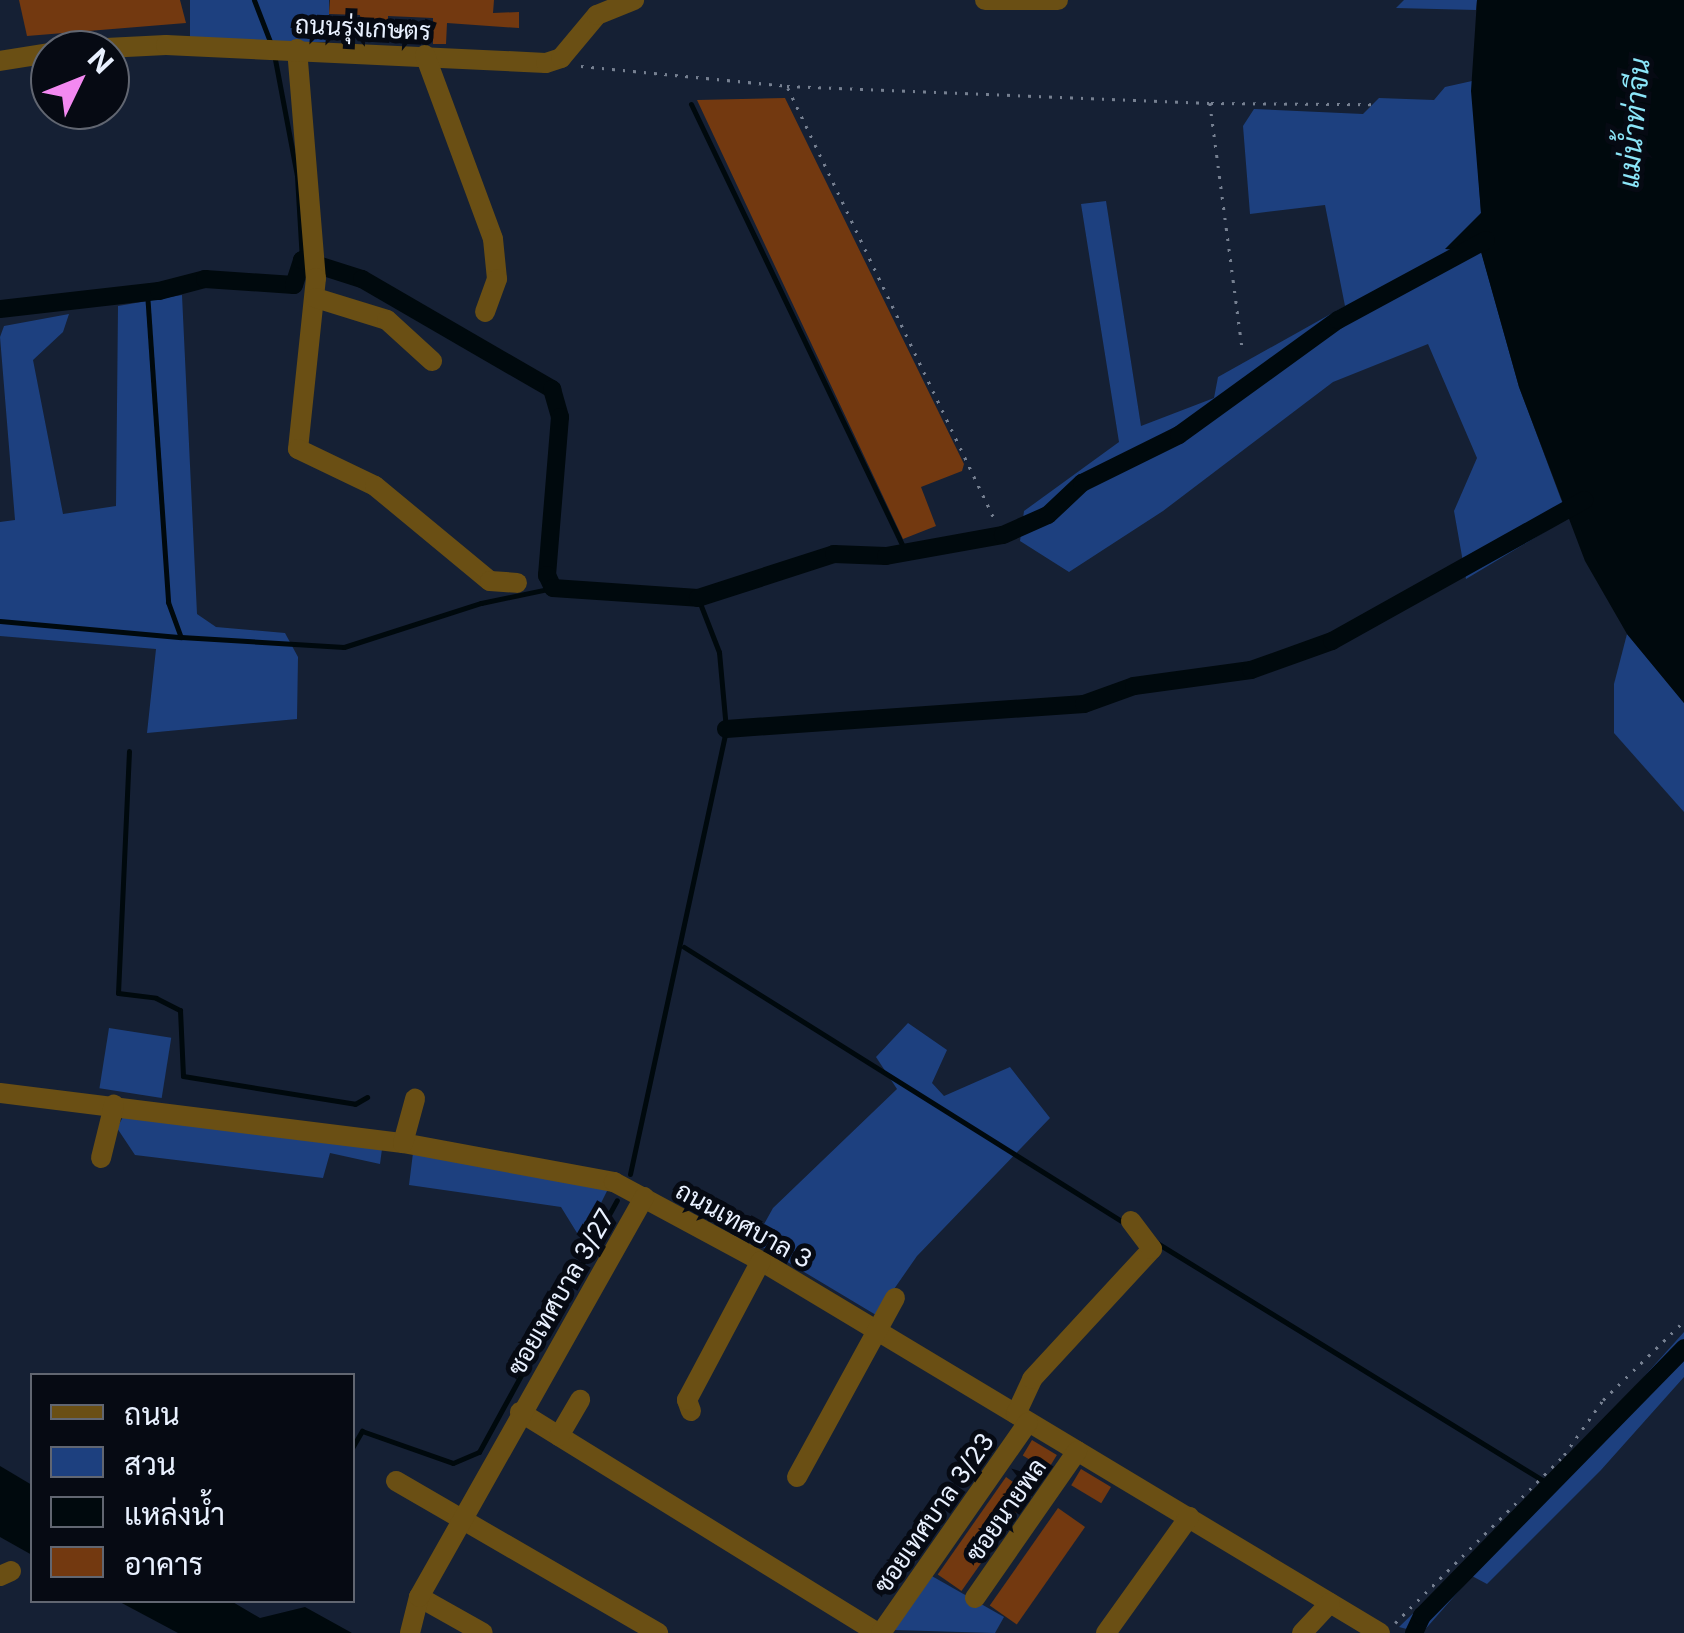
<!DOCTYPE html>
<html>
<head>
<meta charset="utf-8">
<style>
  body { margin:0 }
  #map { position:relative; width:1684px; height:1633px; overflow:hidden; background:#152034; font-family:Inter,Sarabun,sans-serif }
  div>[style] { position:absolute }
  .green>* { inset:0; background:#1d407f; transform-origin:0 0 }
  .water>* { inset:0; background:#00090d }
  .stream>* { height:5px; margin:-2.5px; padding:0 2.5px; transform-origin:2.5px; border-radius:2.5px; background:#00090d }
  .canal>* { height:18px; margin:-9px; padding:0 9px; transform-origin:9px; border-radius:9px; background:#00090d }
  .building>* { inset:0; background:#733910; transform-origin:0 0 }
  .path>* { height:2.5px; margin-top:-1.25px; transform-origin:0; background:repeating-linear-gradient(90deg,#768091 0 2.5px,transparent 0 10.5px) }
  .minor>* { height:20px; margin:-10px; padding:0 10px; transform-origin:10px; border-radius:10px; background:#6a4f14 }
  span { translate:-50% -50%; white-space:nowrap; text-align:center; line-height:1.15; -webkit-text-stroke:10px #060a13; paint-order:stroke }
  .street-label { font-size:25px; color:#e9f1ff }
  .water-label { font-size:28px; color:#8ce6f9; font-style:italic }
  .legend { position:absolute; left:30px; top:1373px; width:325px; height:230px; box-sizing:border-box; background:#060a13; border:2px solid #616671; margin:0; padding:12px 18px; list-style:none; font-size:30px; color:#e9f1ff }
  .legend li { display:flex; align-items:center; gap:20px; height:50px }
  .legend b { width:50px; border:2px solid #616671 }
  .north { position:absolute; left:30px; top:30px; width:100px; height:100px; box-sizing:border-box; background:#060a13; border:2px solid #616671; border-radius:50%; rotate:47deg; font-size:28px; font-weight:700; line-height:40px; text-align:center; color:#e9f1ff }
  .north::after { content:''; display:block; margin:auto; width:35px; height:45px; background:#f389f1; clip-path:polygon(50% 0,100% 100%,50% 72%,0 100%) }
</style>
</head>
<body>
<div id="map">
  <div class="green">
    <div style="left:190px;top:0;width:139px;height:42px"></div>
    <div style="clip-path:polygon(1404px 0,1477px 0,1476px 10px,1396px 8px)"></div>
    <div style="clip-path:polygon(1472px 81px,1481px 213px,1458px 251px,1481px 251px,1519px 387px,1568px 518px,1466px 579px,1454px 511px,1477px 458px,1428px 344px,1333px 382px,1163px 511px,1069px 572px,1020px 541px,1024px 511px,1119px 442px,1081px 204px,1106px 201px,1141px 426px,1214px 398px,1218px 377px,1345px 306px,1325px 205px,1250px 214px,1243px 126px,1254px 109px,1363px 114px,1379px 98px,1434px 100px,1445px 87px)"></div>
    <div style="clip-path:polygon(182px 295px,197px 614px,216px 627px,285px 633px,298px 657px,297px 719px,147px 733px,156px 649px,0 636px,0 522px,15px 520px,0 337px,4px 326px,69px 314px,63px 332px,33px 360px,63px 514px,116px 506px,118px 306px)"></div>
    <div style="clip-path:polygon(1627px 634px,1684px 703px,1684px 812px,1614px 733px,1614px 684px)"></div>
    <div style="clip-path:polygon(908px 1023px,947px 1050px,932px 1083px,944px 1096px,1010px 1067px,1050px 1118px,917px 1256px,876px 1315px,754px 1242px,773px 1208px,897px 1089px,876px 1057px)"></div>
    <div style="left:109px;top:1028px;width:63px;height:61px;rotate:9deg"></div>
    <div style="clip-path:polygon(123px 1117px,382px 1149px,380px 1164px,330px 1153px,323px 1178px,135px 1155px,117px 1128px)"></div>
    <div style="clip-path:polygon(413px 1153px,608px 1189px,582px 1241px,561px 1207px,409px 1185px)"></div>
    <div style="clip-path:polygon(1684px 1332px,1684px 1377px,1601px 1470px,1487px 1584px,1472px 1576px,1422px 1633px,1399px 1627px,1555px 1476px)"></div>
    <div style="clip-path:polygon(930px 1575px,1004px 1617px,995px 1633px,894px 1630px)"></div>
  </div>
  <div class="water">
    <div style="clip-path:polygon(1477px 0,1684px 0,1684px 703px,1627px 634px,1585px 561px,1519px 387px,1481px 252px,1445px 249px,1481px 213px,1471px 91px)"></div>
    <div style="clip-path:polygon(0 1466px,32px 1485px,32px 1555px,0 1537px)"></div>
    <div style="clip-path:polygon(118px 1601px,231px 1601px,260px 1618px,305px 1607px,352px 1633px,178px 1633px)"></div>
  </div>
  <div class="stream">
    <div style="left:254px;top:0;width:47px;rotate:68.9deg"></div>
    <div style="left:274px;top:54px;width:124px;rotate:79.3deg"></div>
    <div style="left:297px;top:176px;width:84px;rotate:86.6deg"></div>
    <div style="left:691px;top:104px;width:498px;rotate:64.4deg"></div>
    <div style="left:147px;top:292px;width:311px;rotate:86.1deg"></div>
    <div style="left:168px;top:602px;width:37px;rotate:70deg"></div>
    <div style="left:181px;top:637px;width:163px;rotate:3.5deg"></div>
    <div style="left:344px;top:647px;width:144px;rotate:-17.8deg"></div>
    <div style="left:481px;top:603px;width:74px;rotate:-11.8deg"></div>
    <div style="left:0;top:621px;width:182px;rotate:5.1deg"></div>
    <div style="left:129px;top:751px;width:242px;rotate:92.6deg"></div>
    <div style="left:118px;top:993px;width:38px;rotate:7deg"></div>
    <div style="left:156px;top:998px;width:27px;rotate:27deg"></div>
    <div style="left:180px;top:1010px;width:66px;rotate:87.4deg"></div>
    <div style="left:183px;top:1076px;width:174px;rotate:9.2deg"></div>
    <div style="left:355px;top:1104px;width:14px;rotate:-30deg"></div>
    <div style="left:684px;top:947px;width:522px;rotate:32.08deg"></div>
    <div style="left:630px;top:1174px;width:455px;rotate:-77.8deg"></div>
    <div style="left:726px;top:729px;width:77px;rotate:-95.2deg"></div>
    <div style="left:719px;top:652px;width:58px;rotate:-111.3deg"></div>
    <div style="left:1157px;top:1243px;width:466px;rotate:31.6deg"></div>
    <div style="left:352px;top:1448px;width:20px;rotate:-60deg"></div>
    <div style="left:362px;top:1431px;width:96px;rotate:19.4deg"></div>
    <div style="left:453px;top:1463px;width:28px;rotate:-23deg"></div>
    <div style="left:479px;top:1452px;width:287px;rotate:-61.3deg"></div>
  </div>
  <div class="canal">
    <div style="left:0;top:309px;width:160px;rotate:-6.5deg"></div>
    <div style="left:159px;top:291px;width:48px;rotate:-14.6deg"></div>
    <div style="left:205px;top:279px;width:89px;rotate:3.9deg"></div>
    <div style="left:294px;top:285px;width:26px;rotate:-72deg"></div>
    <div style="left:302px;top:260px;width:63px;rotate:17.6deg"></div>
    <div style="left:362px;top:279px;width:220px;rotate:30.1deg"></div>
    <div style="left:552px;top:389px;width:29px;rotate:74deg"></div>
    <div style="left:560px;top:417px;width:159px;rotate:94.7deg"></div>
    <div style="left:547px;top:575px;width:14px;rotate:65deg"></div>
    <div style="left:553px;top:588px;width:145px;rotate:3.9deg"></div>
    <div style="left:698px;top:598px;width:143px;rotate:-17.9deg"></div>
    <div style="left:834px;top:554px;width:52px;rotate:2.2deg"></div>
    <div style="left:886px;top:556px;width:119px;rotate:-10.2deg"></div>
    <div style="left:1003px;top:535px;width:49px;rotate:-24deg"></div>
    <div style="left:1048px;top:515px;width:47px;rotate:-43.3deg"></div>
    <div style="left:1082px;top:483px;width:108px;rotate:-26.3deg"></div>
    <div style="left:1179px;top:435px;width:196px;rotate:-35.9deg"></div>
    <div style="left:1338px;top:320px;width:168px;rotate:-28.4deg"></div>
    <div style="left:726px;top:729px;width:359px;rotate:-4deg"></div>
    <div style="left:1084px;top:704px;width:53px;rotate:-19.8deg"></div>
    <div style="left:1134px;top:686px;width:118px;rotate:-7.8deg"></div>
    <div style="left:1251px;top:670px;width:86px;rotate:-19.7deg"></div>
    <div style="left:1332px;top:641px;width:289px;rotate:-29.2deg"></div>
    <div style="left:1414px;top:1633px;width:19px;rotate:-65deg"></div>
    <div style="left:1422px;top:1616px;width:375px;rotate:-45.6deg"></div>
  </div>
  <div class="building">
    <div style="clip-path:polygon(19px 0,180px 0,186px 23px,27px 36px)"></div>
    <div style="clip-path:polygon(330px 0,494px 0,493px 13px,519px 12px,519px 28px,447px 23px,446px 44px,433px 44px,433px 18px,388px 16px,388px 29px,376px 28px,375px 41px,359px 40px,360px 15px,329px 14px)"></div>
    <div style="clip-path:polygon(785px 98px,964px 464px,962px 471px,921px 487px,936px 526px,903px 539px,697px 100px)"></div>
    <div style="left:1032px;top:1440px;width:29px;height:18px;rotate:31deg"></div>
    <div style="left:1081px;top:1469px;width:35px;height:19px;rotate:31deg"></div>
    <div style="left:1006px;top:1477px;width:29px;height:119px;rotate:35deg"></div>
    <div style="left:1058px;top:1508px;width:33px;height:119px;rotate:35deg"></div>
  </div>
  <div class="path">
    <div style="left:581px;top:66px;width:207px;rotate:5.5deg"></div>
    <div style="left:787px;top:86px;width:423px;rotate:2.3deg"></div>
    <div style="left:1210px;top:103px;width:244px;rotate:82.5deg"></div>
    <div style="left:788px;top:88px;width:479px;rotate:64.4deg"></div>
    <div style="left:1211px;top:103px;width:162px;rotate:0.4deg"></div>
    <div style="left:1395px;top:1623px;width:238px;rotate:-44.8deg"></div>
    <div style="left:1564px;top:1455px;width:67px;rotate:-54.7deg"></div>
    <div style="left:1603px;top:1400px;width:113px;rotate:-44.3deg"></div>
  </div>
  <div class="minor">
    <div style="left:985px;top:0;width:73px"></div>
    <div style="left:297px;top:49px;width:230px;rotate:85.3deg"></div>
    <div style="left:316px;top:278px;width:172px;rotate:96deg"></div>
    <div style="left:298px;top:449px;width:85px;rotate:25.7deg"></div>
    <div style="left:375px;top:486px;width:149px;rotate:39.6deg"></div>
    <div style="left:490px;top:581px;width:27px;rotate:4deg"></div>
    <div style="left:66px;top:50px;width:100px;rotate:-2.9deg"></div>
    <div style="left:166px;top:45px;width:380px;rotate:2.7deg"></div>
    <div style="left:546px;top:63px;width:16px;rotate:-18deg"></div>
    <div style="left:561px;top:58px;width:56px;rotate:-50.1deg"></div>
    <div style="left:597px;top:15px;width:40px;rotate:-22deg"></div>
    <div style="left:425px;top:55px;width:196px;rotate:69.7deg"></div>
    <div style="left:493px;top:239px;width:40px;rotate:84.3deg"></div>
    <div style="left:497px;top:279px;width:35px;rotate:110deg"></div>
    <div style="left:0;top:61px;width:51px;rotate:-9.1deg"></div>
    <div style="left:82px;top:110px;width:3px;rotate:90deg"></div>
    <div style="left:316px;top:298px;width:74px;rotate:17.2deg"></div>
    <div style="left:387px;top:320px;width:61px;rotate:42.3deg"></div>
    <div style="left:0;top:1093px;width:406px;rotate:7.1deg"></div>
    <div style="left:403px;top:1143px;width:215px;rotate:10.5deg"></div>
    <div style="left:614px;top:1182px;width:167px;rotate:28.3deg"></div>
    <div style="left:761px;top:1261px;width:722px;rotate:31deg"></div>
    <div style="left:403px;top:1143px;width:46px;rotate:-74.7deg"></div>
    <div style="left:101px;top:1158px;width:55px;rotate:-76.2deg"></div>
    <div style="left:691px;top:1411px;width:12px;rotate:-110deg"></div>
    <div style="left:687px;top:1400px;width:157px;rotate:-62deg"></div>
    <div style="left:520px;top:1412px;width:421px;rotate:31.7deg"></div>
    <div style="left:1016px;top:1414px;width:38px;rotate:-65deg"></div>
    <div style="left:1032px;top:1379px;width:177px;rotate:-47.3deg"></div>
    <div style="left:1152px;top:1249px;width:35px;rotate:-127deg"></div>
    <div style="left:559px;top:1436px;width:42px;rotate:-59.7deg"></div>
    <div style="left:797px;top:1477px;width:204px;rotate:-61.3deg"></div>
    <div style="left:396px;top:1481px;width:303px;rotate:30.1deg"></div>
    <div style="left:0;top:1576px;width:12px;rotate:-24deg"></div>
    <div style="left:419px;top:1597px;width:73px;rotate:29.4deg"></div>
    <div style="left:975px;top:1598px;width:179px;rotate:-55.2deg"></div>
    <div style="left:410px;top:1633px;width:37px;rotate:-76deg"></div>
    <div style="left:419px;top:1597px;width:459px;rotate:-60.6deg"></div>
    <div style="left:881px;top:1633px;width:257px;rotate:-55.1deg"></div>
    <div style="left:1106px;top:1633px;width:143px;rotate:-54.4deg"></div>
    <div style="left:1302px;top:1633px;width:41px;rotate:-47deg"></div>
  </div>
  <div class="street-label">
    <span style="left:363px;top:28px;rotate:3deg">ถนนรุ่งเกษตร</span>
    <span style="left:744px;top:1225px;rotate:29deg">ถนนเทศบาล 3</span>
    <span style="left:561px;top:1292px;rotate:-60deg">ซอยเทศบาล 3/27</span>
    <span style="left:1006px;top:1510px;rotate:-55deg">ซอยนายพล</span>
    <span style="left:934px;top:1513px;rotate:-55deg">ซอยเทศบาล 3/23</span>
  </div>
  <div class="water-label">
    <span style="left:1634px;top:123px;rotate:-85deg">แม่น้ำท่าจีน</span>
  </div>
  <ul class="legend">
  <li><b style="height:12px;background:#6a4f14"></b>ถนน</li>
  <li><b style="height:28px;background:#1d407f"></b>สวน</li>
  <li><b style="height:28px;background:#00090d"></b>แหล่งน้ำ</li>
  <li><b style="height:28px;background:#733910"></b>อาคาร</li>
  </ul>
  <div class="north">N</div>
</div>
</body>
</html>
